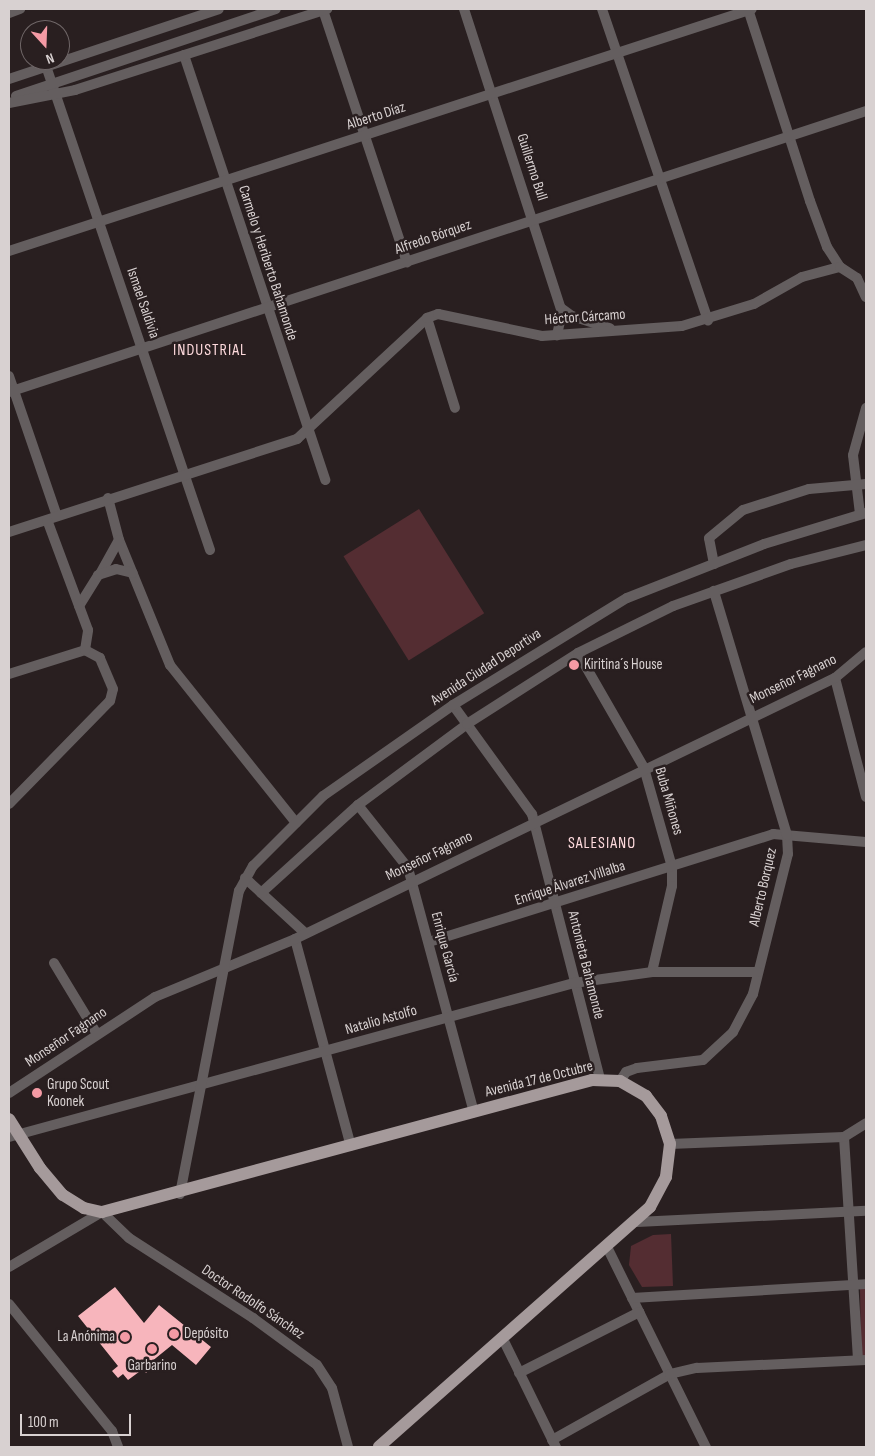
<!DOCTYPE html>
<html>
<head>
<meta charset="utf-8">
<style>
  body { margin:0 }
  #map { position:relative; width:875px; height:1456px; overflow:hidden; background:#291f20; font-family:"Sofia Sans Condensed",sans-serif }
  div>[style] { position:absolute }
  .green>* { inset:0; background:#542d32; transform-origin:0 0 }
  .building>* { inset:0; background:#f7b5bc }
  .minor>* { height:10px; margin:-5px; padding:0 5px; transform-origin:5px; border-radius:5px; background:#645e5f }
  .major>* { height:12px; margin:-6px; padding:0 6px; transform-origin:6px; border-radius:6px; background:#a59a9b }
  .dots>* { width:14px; height:14px; translate:-50% -50%; box-sizing:border-box; border:2px solid #291f20; border-radius:50% }
  span { translate:-50% -50%; white-space:nowrap; text-align:center; line-height:1.15; -webkit-text-stroke:5px #291f20; paint-order:stroke }
  .street-label { font-size:15px; color:#d8d1d1 }
  .poi-label { font-size:15px; color:#d8d1d1 }
  .left { translate:0 -50%; text-align:left }
  .right { translate:-100% -50%; text-align:right }
  .neighbourhood-label { font-size:16px; color:#fedadd; letter-spacing:1px }
  .frame { position:absolute; inset:0; border:10px solid #d8d1d1; pointer-events:none }
  .north { position:absolute; left:20px; top:20px; width:50px; height:50px; box-sizing:border-box; background:#291f20; border:1px solid #6f6667; border-radius:50%; rotate:160deg; font-size:14px; font-weight:700; line-height:20px; text-align:center; color:#d8d1d1 }
  .north::after { content:''; display:block; margin:auto; width:18px; height:22px; background:#f49aa4; clip-path:polygon(50% 0,100% 100%,50% 72%,0 100%) }
  .scale { position:absolute; left:20px; top:1414px; width:111px; height:22px; box-sizing:border-box; border:2px solid #d8d1d1; border-top:0; padding-left:6px; font-size:15px; line-height:18px; white-space:nowrap; color:#d8d1d1; -webkit-text-stroke:4px #291f20; paint-order:stroke }
</style>
</head>
<body>
<div id="map">
  <div class="green">
    <div style="left:419px;top:509px;width:123px;height:89px;rotate:58deg"></div>
    <div style="clip-path:polygon(671px 1234px,673px 1286px,642px 1287px,629px 1265px,631px 1246px,653px 1235px)"></div>
    <div style="clip-path:polygon(860px 1287px,866px 1287px,866px 1356px,861px 1357px)"></div>
  </div>
  <div class="building">
    <div style="clip-path:polygon(115px 1287px,144px 1323px,159px 1305px,211px 1347px,196px 1365px,172px 1345px,151px 1362px,154px 1366px,146px 1373px,143px 1369px,128px 1380px,123px 1374px,118px 1378px,112px 1371px,118px 1366px,78px 1316px)"></div>
  </div>
  <div class="minor">
    <div style="left:464px;top:9px;width:319px;rotate:72.1deg"></div>
    <div style="left:562px;top:313px;width:23px;rotate:103deg"></div>
    <div style="left:602px;top:9px;width:329px;rotate:71.2deg"></div>
    <div style="left:748px;top:9px;width:202px;rotate:72.1deg"></div>
    <div style="left:810px;top:201px;width:49px;rotate:69.7deg"></div>
    <div style="left:827px;top:247px;width:24px;rotate:57deg"></div>
    <div style="left:323px;top:10px;width:266px;rotate:71.6deg"></div>
    <div style="left:9px;top:13px;width:12px;rotate:-20deg"></div>
    <div style="left:184px;top:55px;width:448px;rotate:71.6deg"></div>
    <div style="left:46px;top:66px;width:511px;rotate:71.28deg"></div>
    <div style="left:9px;top:79px;width:221px;rotate:-18.4deg"></div>
    <div style="left:16px;top:96px;width:274px;rotate:-18.5deg"></div>
    <div style="left:9px;top:103px;width:67px;rotate:-11.1deg"></div>
    <div style="left:75px;top:90px;width:265px;rotate:-17.8deg"></div>
    <div style="left:9px;top:251px;width:781px;rotate:-18.04deg"></div>
    <div style="left:561px;top:308px;width:14px;rotate:36deg"></div>
    <div style="left:572px;top:316px;width:40px;rotate:18deg"></div>
    <div style="left:427px;top:318px;width:94px;rotate:72.7deg"></div>
    <div style="left:9px;top:376px;width:148px;rotate:71.1deg"></div>
    <div style="left:9px;top:392px;width:902px;rotate:-18.15deg"></div>
    <div style="left:108px;top:498px;width:43px;rotate:75.3deg"></div>
    <div style="left:119px;top:540px;width:135px;rotate:67.8deg"></div>
    <div style="left:170px;top:665px;width:202px;rotate:51.4deg"></div>
    <div style="left:860px;top:514px;width:59px;rotate:-96.8deg"></div>
    <div style="left:853px;top:455px;width:49px;rotate:-74.5deg"></div>
    <div style="left:9px;top:532px;width:303px;rotate:-17.9deg"></div>
    <div style="left:297px;top:439px;width:178px;rotate:-42.9deg"></div>
    <div style="left:427px;top:318px;width:12px;rotate:-20deg"></div>
    <div style="left:438px;top:314px;width:106px;rotate:11.9deg"></div>
    <div style="left:542px;top:336px;width:140px;rotate:-4.1deg"></div>
    <div style="left:682px;top:326px;width:75px;rotate:-17deg"></div>
    <div style="left:754px;top:304px;width:55px;rotate:-29.4deg"></div>
    <div style="left:802px;top:277px;width:39px;rotate:-15deg"></div>
    <div style="left:840px;top:267px;width:20px;rotate:33deg"></div>
    <div style="left:857px;top:278px;width:21px;rotate:65deg"></div>
    <div style="left:714px;top:564px;width:26px;rotate:-101deg"></div>
    <div style="left:709px;top:538px;width:44px;rotate:-39.5deg"></div>
    <div style="left:743px;top:510px;width:69px;rotate:-17.7deg"></div>
    <div style="left:809px;top:489px;width:57px;rotate:-5deg"></div>
    <div style="left:100px;top:574px;width:39px;rotate:-61deg"></div>
    <div style="left:79px;top:606px;width:36px;rotate:-58deg"></div>
    <div style="left:98px;top:575px;width:19px;rotate:-18deg"></div>
    <div style="left:116px;top:569px;width:17px;rotate:13deg"></div>
    <div style="left:578px;top:653px;width:133px;rotate:60.1deg"></div>
    <div style="left:644px;top:768px;width:103px;rotate:74.2deg"></div>
    <div style="left:672px;top:867px;width:19px;rotate:90deg"></div>
    <div style="left:672px;top:886px;width:88px;rotate:103.1deg"></div>
    <div style="left:9px;top:674px;width:80px;rotate:-17.5deg"></div>
    <div style="left:835px;top:678px;width:123px;rotate:75.4deg"></div>
    <div style="left:453px;top:705px;width:135px;rotate:54.1deg"></div>
    <div style="left:532px;top:814px;width:274px;rotate:75.6deg"></div>
    <div style="left:9px;top:804px;width:144px;rotate:-45.6deg"></div>
    <div style="left:110px;top:701px;width:12px;rotate:-76deg"></div>
    <div style="left:113px;top:689px;width:34px;rotate:-113deg"></div>
    <div style="left:100px;top:658px;width:17px;rotate:-152deg"></div>
    <div style="left:85px;top:650px;width:20px;rotate:-81deg"></div>
    <div style="left:88px;top:630px;width:117px;rotate:-110.4deg"></div>
    <div style="left:358px;top:805px;width:80px;rotate:51.6deg"></div>
    <div style="left:408px;top:868px;width:253px;rotate:74.9deg"></div>
    <div style="left:245px;top:878px;width:81px;rotate:42.5deg"></div>
    <div style="left:261px;top:893px;width:131px;rotate:-42.2deg"></div>
    <div style="left:358px;top:805px;width:136px;rotate:-36.6deg"></div>
    <div style="left:467px;top:724px;width:132px;rotate:-32.6deg"></div>
    <div style="left:578px;top:653px;width:106px;rotate:-26.3deg"></div>
    <div style="left:673px;top:606px;width:125px;rotate:-19.6deg"></div>
    <div style="left:791px;top:564px;width:77px;rotate:-14.2deg"></div>
    <div style="left:295px;top:939px;width:214px;rotate:74.9deg"></div>
    <div style="left:429px;top:942px;width:361px;rotate:-17.4deg"></div>
    <div style="left:773px;top:834px;width:93px;rotate:4.9deg"></div>
    <div style="left:54px;top:963px;width:83px;rotate:58.8deg"></div>
    <div style="left:620px;top:1081px;width:11px;rotate:-56deg"></div>
    <div style="left:626px;top:1072px;width:12px;rotate:-20deg"></div>
    <div style="left:637px;top:1068px;width:66px;rotate:-6.9deg"></div>
    <div style="left:703px;top:1060px;width:41px;rotate:-43deg"></div>
    <div style="left:733px;top:1032px;width:43px;rotate:-62.2deg"></div>
    <div style="left:753px;top:994px;width:144px;rotate:-76deg"></div>
    <div style="left:788px;top:854px;width:19px;rotate:-93deg"></div>
    <div style="left:787px;top:835px;width:255px;rotate:-106.7deg"></div>
    <div style="left:9px;top:1093px;width:175px;rotate:-33.3deg"></div>
    <div style="left:155px;top:997px;width:152px;rotate:-22.5deg"></div>
    <div style="left:295px;top:939px;width:600px;rotate:-25.8deg"></div>
    <div style="left:835px;top:678px;width:40px;rotate:-40deg"></div>
    <div style="left:9px;top:1137px;width:586px;rotate:-15.25deg"></div>
    <div style="left:574px;top:983px;width:79px;rotate:-8deg"></div>
    <div style="left:652px;top:972px;width:106px"></div>
    <div style="left:844px;top:1137px;width:223px;rotate:86.4deg"></div>
    <div style="left:670px;top:1144px;width:174px;rotate:-2.3deg"></div>
    <div style="left:844px;top:1137px;width:26px;rotate:-32deg"></div>
    <div style="left:180px;top:1194px;width:309px;rotate:-79deg"></div>
    <div style="left:239px;top:891px;width:29px;rotate:-61deg"></div>
    <div style="left:253px;top:866px;width:99px;rotate:-45deg"></div>
    <div style="left:323px;top:796px;width:159px;rotate:-35deg"></div>
    <div style="left:453px;top:705px;width:204px;rotate:-31.6deg"></div>
    <div style="left:627px;top:598px;width:147px;rotate:-21.5deg"></div>
    <div style="left:764px;top:544px;width:107px;rotate:-16.9deg"></div>
    <div style="left:637px;top:1222px;width:229px;rotate:-2.8deg"></div>
    <div style="left:607px;top:1247px;width:223px;rotate:63.7deg"></div>
    <div style="left:9px;top:1267px;width:108px;rotate:-30.6deg"></div>
    <div style="left:102px;top:1212px;width:37px;rotate:44deg"></div>
    <div style="left:129px;top:1238px;width:148px;rotate:32.8deg"></div>
    <div style="left:253px;top:1318px;width:79px;rotate:36.3deg"></div>
    <div style="left:317px;top:1365px;width:27px;rotate:57deg"></div>
    <div style="left:332px;top:1388px;width:61px;rotate:74.8deg"></div>
    <div style="left:632px;top:1298px;width:234px;rotate:-3.4deg"></div>
    <div style="left:9px;top:1304px;width:164px;rotate:51deg"></div>
    <div style="left:112px;top:1431px;width:17px;rotate:69deg"></div>
    <div style="left:502px;top:1337px;width:123px;rotate:63.9deg"></div>
    <div style="left:519px;top:1373px;width:135px;rotate:-26.9deg"></div>
    <div style="left:552px;top:1440px;width:135px;rotate:-29.2deg"></div>
    <div style="left:670px;top:1374px;width:28px;rotate:-13deg"></div>
    <div style="left:697px;top:1368px;width:169px;rotate:-2.7deg"></div>
  </div>
  <div class="major">
    <div style="left:9px;top:1119px;width:58px;rotate:57.7deg"></div>
    <div style="left:40px;top:1168px;width:35px;rotate:50deg"></div>
    <div style="left:63px;top:1195px;width:25px;rotate:32deg"></div>
    <div style="left:84px;top:1208px;width:18px;rotate:13deg"></div>
    <div style="left:102px;top:1212px;width:507px;rotate:-15.08deg"></div>
    <div style="left:592px;top:1080px;width:28px;rotate:2deg"></div>
    <div style="left:620px;top:1081px;width:30px;rotate:30deg"></div>
    <div style="left:646px;top:1096px;width:25px;rotate:53deg"></div>
    <div style="left:661px;top:1116px;width:29px;rotate:72deg"></div>
    <div style="left:670px;top:1144px;width:33px;rotate:97deg"></div>
    <div style="left:666px;top:1177px;width:34px;rotate:118deg"></div>
    <div style="left:650px;top:1207px;width:362px;rotate:138.5deg"></div>
  </div>
  <div class="dots">
    <div style="left:574px;top:665px;background:#f49aa4"></div>
    <div style="left:37px;top:1093px;background:#f49aa4"></div>
    <div style="left:174px;top:1334px;background:#f49aa4"></div>
    <div style="left:125px;top:1337px;background:#f49aa4"></div>
    <div style="left:152px;top:1349px;background:#f49aa4"></div>
  </div>
  <div class="street-label">
    <span style="left:376px;top:116px;rotate:-18deg">Alberto Díaz</span>
    <span style="left:532px;top:167px;rotate:72deg">Guillermo Bull</span>
    <span style="left:433px;top:237px;rotate:-19deg">Alfredo Bórquez</span>
    <span style="left:268px;top:263px;rotate:72deg">Carmelo y Heriberto Bahamonde</span>
    <span style="left:143px;top:303px;rotate:71deg">Ismael Saldivia</span>
    <span style="left:585px;top:317px;rotate:-4deg">Héctor Cárcamo</span>
    <span style="left:486px;top:667px;rotate:-33deg">Avenida Ciudad Deportiva</span>
    <span style="left:793px;top:679px;rotate:-26deg">Monseñor Fagnano</span>
    <span style="left:669px;top:801px;rotate:74deg">Buba Miñones</span>
    <span style="left:429px;top:856px;rotate:-26deg">Monseñor Fagnano</span>
    <span style="left:570px;top:883px;rotate:-18deg">Enrique Álvarez Villalba</span>
    <span style="left:763px;top:887px;rotate:-77deg">Alberto Borquez</span>
    <span style="left:445px;top:947px;rotate:75deg">Enrique García</span>
    <span style="left:586px;top:965px;rotate:76deg">Antonieta Bahamonde</span>
    <span style="left:381px;top:1020px;rotate:-16deg">Natalio Astolfo</span>
    <span style="left:66px;top:1037px;rotate:-34deg">Monseñor Fagnano</span>
    <span style="left:539px;top:1079px;rotate:-14deg">Avenida 17 de Octubre</span>
    <span style="left:253px;top:1302px;rotate:34deg">Doctor Rodolfo Sánchez</span>
  </div>
  <div class="poi-label">
    <span class="left" style="left:584px;top:665px">Kiritina´s House</span>
    <span class="left" style="left:47px;top:1093px">Grupo Scout<br>Koonek</span>
    <span class="left" style="left:184px;top:1334px">Depósito</span>
    <span class="right" style="left:115px;top:1337px">La Anónima</span>
    <span style="left:152px;top:1366px">Garbarino</span>
  </div>
  <div class="neighbourhood-label">
    <span style="left:210px;top:351px">INDUSTRIAL</span>
    <span style="left:602px;top:844px">SALESIANO</span>
  </div>
  <div class="frame"></div>
  <div class="north">N</div>
  <div class="scale">100 m</div>
</div>
</body>
</html>
